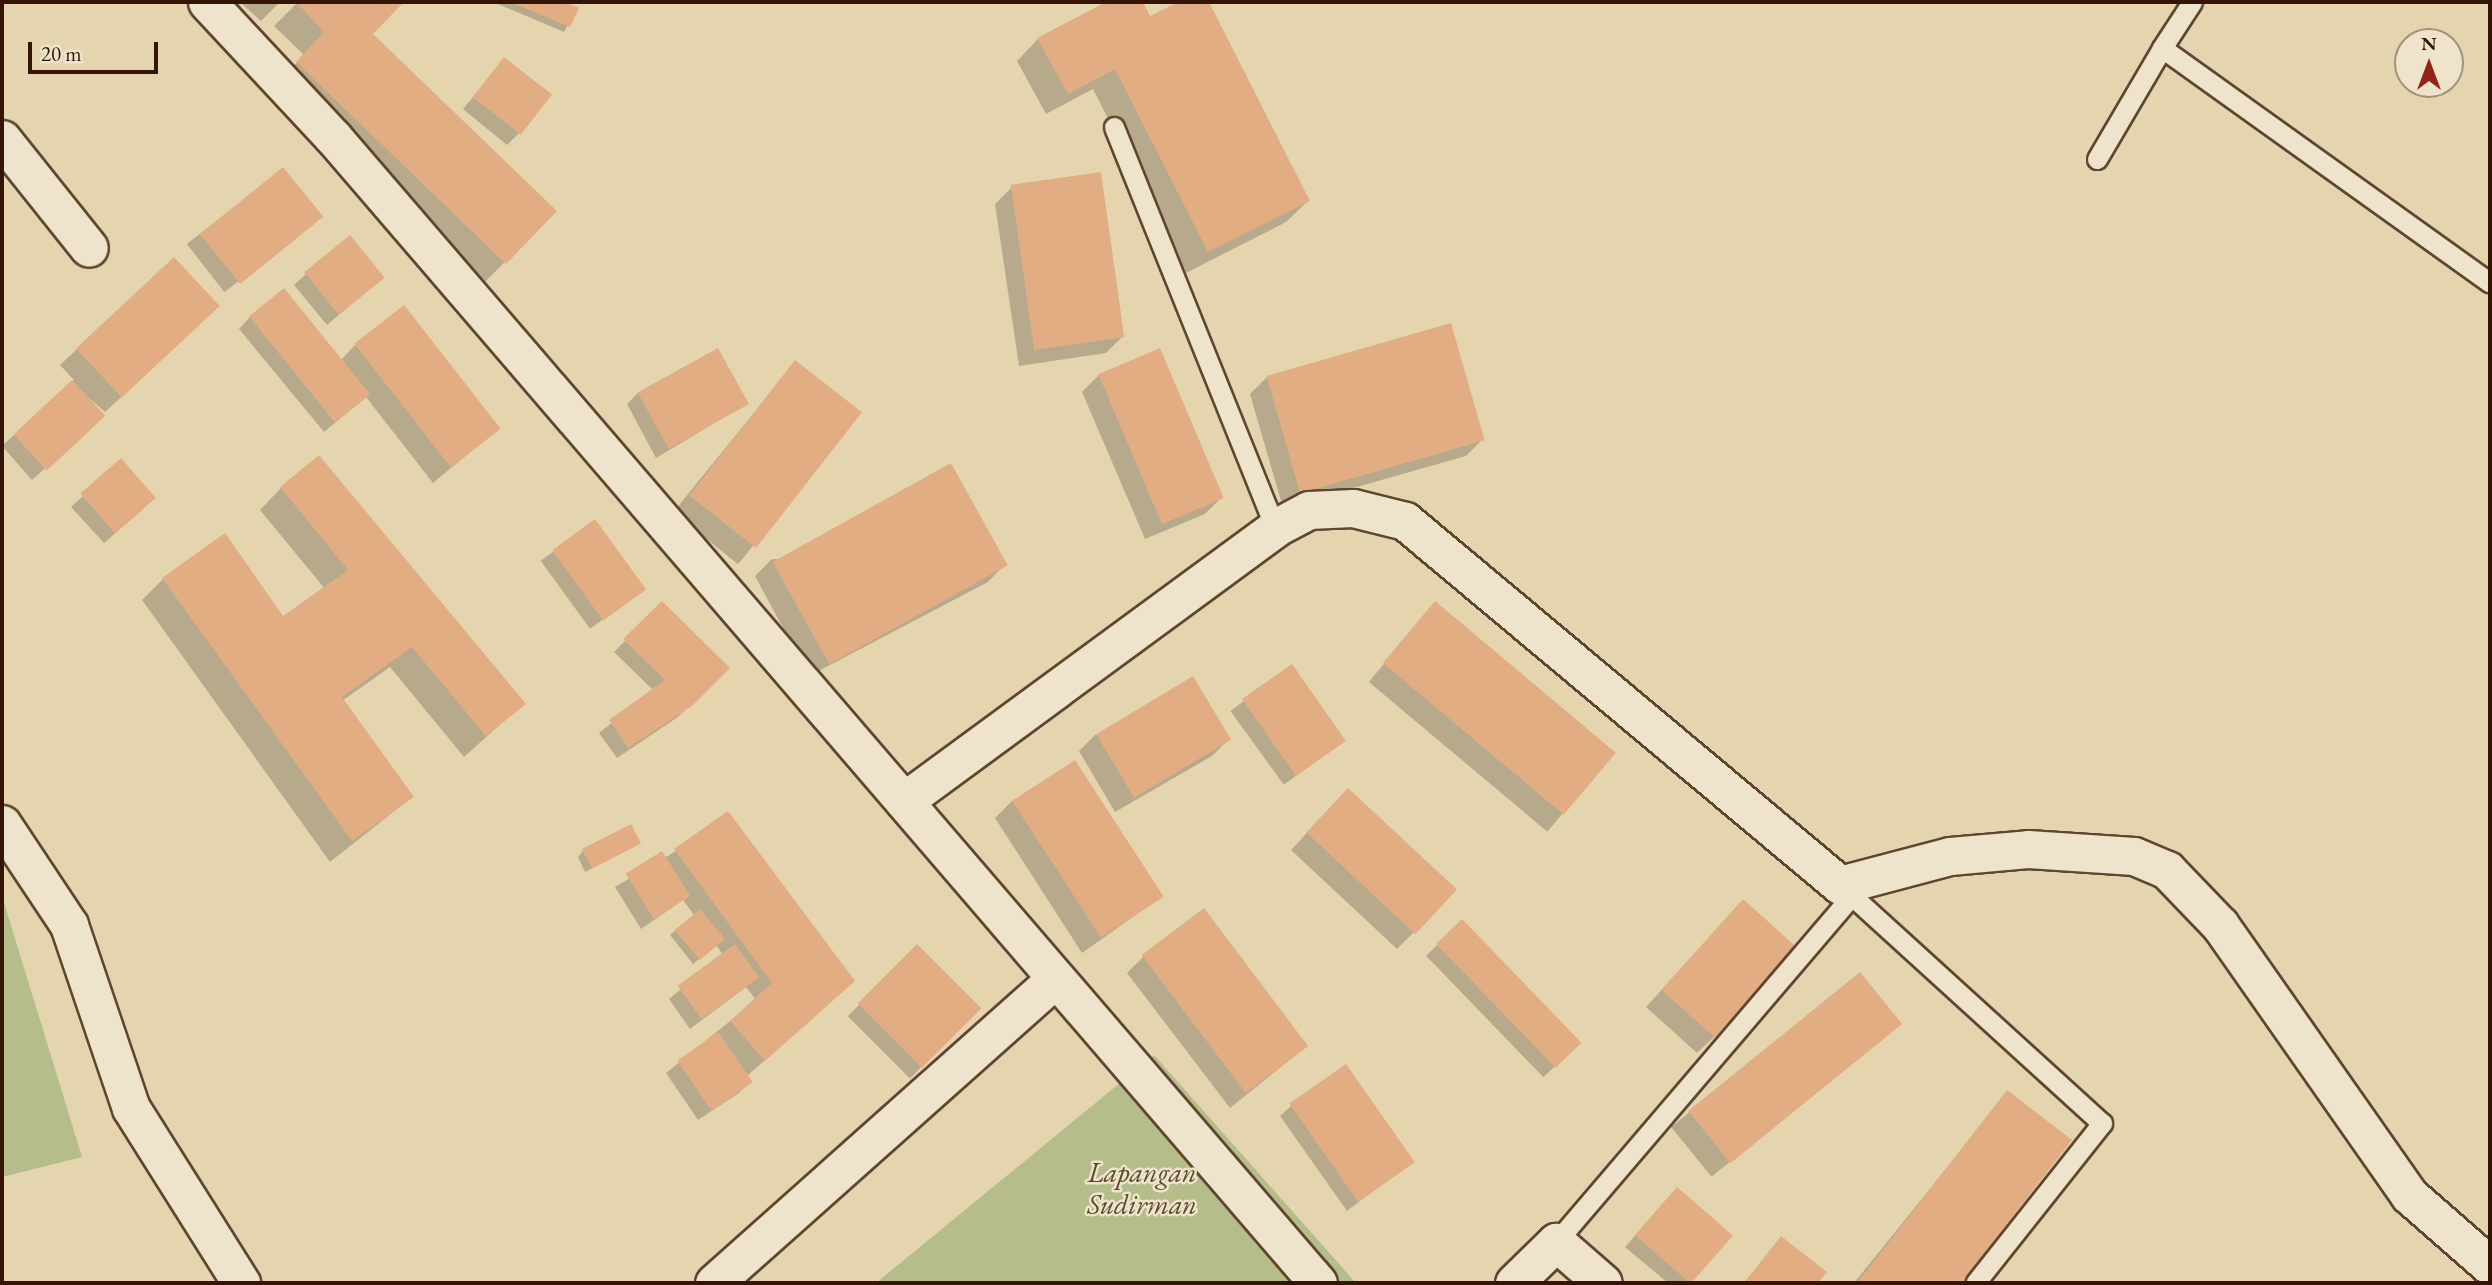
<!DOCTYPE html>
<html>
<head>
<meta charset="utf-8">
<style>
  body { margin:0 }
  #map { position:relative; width:2492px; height:1285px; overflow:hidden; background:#e5d5af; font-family:"EB Garamond",serif }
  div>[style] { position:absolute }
  .green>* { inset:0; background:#b5bd8a }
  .shadow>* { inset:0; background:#0003; transform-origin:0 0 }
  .building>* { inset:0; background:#e2ad83; transform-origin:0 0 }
  .roads { filter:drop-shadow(2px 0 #604530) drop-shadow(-2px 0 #604530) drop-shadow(0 2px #604530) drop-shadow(0 -2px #604530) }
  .lane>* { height:19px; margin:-9.5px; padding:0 9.5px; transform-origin:9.5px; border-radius:9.5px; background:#eee4cb }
  .street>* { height:37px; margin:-18.5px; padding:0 18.5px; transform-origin:18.5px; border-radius:18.5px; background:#eee4cb }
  span { translate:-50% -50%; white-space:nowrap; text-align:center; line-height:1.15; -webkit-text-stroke:5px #eee4cb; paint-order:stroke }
  .park-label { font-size:28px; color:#5b472d; font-style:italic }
  .frame { position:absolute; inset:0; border:4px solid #341505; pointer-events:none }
  .north { position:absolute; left:2394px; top:28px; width:70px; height:70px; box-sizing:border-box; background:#eee4cb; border:2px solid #a4917c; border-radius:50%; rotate:0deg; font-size:19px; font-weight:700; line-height:28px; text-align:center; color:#341505 }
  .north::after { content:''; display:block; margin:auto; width:24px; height:32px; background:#8f2418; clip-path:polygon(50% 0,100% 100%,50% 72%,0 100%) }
  .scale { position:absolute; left:28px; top:42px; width:130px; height:32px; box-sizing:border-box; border:4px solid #341505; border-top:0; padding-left:9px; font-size:21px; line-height:24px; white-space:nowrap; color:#341505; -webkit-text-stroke:5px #eee4cb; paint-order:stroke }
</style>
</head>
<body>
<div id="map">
  <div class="green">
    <div style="clip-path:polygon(2px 896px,82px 1157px,2px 1177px)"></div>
    <div style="clip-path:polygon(1154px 1055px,1356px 1283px,876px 1283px)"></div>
  </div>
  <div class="shadow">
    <div style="clip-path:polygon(240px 2px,280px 2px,261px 21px)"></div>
    <div style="clip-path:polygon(298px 2px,402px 2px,371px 34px,555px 211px,483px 284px,276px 85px,304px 55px,274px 26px)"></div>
    <div style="clip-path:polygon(493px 2px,560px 2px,577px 9px,564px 32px)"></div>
    <div style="clip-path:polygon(1110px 2px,1141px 2px,1150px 18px,1182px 2px,1207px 2px,1308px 201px,1286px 222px,1186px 273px,1093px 89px,1046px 114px,1017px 61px,1038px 39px)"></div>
    <div style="clip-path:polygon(504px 60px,519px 133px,507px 145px,463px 109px)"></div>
    <div style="left:283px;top:169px;width:61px;height:122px;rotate:52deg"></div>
    <div style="clip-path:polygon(1012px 187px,1123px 336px,1106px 353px,1019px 366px,995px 204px)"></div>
    <div style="clip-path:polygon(306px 274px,382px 278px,327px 325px,294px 285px)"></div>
    <div style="clip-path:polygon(250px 317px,341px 360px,355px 345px,498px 429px,433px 483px,366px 397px,324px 432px,239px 329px)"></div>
    <div style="clip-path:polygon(201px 323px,105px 412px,76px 387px,91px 427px,32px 480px,2px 446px,74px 380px,60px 365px,77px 349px)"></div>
    <div style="left:795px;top:362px;width:83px;height:193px;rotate:39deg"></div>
    <div style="clip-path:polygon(1099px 375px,1222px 497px,1205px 514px,1145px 539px,1082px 392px)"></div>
    <div style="clip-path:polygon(1267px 377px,1483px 439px,1466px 456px,1283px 508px,1250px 394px)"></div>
    <div style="clip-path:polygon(638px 393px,746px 404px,656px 458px,627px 404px)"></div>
    <div style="clip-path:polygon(121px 461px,143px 509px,104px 543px,71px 507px)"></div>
    <div style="clip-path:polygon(281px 488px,523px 704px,464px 757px,390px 667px,342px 701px,412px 797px,330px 862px,142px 600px,163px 579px,283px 618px,325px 589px,260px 510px)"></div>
    <div style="left:594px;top:522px;width:84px;height:66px;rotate:54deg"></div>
    <div style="clip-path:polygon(772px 559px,1004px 565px,988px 582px,809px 676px,755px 576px)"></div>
    <div style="left:1435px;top:603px;width:233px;height:103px;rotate:40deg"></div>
    <div style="clip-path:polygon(662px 604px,727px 668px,678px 717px,617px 758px,599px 733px,653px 690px,614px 652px)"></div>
    <div style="left:1291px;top:667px;width:91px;height:75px;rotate:54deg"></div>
    <div style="clip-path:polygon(1096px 734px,1229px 739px,1212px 756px,1115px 812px,1079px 751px)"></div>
    <div style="clip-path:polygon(1012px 801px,1161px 897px,1082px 953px,995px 818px)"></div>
    <div style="clip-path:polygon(1331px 807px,1414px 932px,1397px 949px,1291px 850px)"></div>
    <div style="clip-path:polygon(639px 844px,585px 872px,578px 857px,583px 851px)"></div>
    <div style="clip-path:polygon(676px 851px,836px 997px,747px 1076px,751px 1081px,739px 1093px,698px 1120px,666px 1073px,756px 1000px,746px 987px,690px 1029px,669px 999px,723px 955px,716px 945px,693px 964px,670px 935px,694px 915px,683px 900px,641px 929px,615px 887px)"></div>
    <div style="clip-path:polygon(1743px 901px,1714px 1037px,1697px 1053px,1646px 1007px)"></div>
    <div style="left:1462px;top:921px;width:169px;height:50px;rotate:46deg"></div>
    <div style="left:917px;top:947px;width:88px;height:98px;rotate:45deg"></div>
    <div style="clip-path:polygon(1144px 956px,1307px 1046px,1230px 1108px,1127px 973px)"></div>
    <div style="left:1860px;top:974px;width:64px;height:243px;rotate:51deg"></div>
    <div style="clip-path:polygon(2007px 1093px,2070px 1141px,1959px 1283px,1854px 1283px)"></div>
    <div style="clip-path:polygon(1292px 1105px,1412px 1161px,1347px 1211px,1280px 1116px)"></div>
    <div style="clip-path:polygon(1666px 1200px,1731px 1235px,1689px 1283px,1668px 1283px,1625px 1247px)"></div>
    <div style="clip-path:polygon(1781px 1238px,1825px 1272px,1816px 1283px,1744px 1283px)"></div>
  </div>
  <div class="building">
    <div style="clip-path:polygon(404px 2px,373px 34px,557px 211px,506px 264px,296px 62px,324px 32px,296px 2px)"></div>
    <div style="clip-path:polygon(510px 2px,564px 2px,579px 8px,570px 27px)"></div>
    <div style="clip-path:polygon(1106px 2px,1143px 2px,1150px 16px,1178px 2px,1209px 2px,1310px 201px,1208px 252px,1115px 69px,1068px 94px,1037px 38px)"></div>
    <div style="left:504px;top:57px;width:61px;height:51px;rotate:38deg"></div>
    <div style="left:283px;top:167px;width:64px;height:107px;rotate:51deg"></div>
    <div style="left:1101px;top:172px;width:167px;height:91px;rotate:82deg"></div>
    <div style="left:350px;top:235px;width:55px;height:59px;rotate:51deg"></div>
    <div style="left:174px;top:257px;width:67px;height:134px;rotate:47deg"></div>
    <div style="left:284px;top:288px;width:137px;height:45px;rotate:51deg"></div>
    <div style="left:404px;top:305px;width:157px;height:63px;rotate:52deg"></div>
    <div style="left:1451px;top:323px;width:122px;height:192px;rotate:74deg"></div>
    <div style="left:718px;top:348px;width:64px;height:92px;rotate:61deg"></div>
    <div style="left:1160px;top:348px;width:163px;height:67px;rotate:67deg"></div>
    <div style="left:795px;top:360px;width:85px;height:172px;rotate:38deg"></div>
    <div style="left:72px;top:380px;width:49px;height:80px;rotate:47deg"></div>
    <div style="clip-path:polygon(319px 455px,526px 704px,486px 736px,412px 647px,342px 697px,414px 797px,352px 841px,162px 578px,225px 533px,283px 616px,348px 570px,280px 487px)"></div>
    <div style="left:121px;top:458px;width:53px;height:54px;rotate:49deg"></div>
    <div style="left:951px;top:463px;width:117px;height:204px;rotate:61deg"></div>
    <div style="left:595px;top:519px;width:87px;height:53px;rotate:54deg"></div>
    <div style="clip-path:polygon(662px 601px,730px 668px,692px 706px,628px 748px,609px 720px,665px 680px,623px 639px)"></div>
    <div style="left:1435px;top:601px;width:236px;height:81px;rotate:40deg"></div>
    <div style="left:1292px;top:664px;width:94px;height:61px;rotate:55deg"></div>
    <div style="left:1193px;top:676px;width:74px;height:113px;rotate:59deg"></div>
    <div style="left:1075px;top:760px;width:163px;height:75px;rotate:57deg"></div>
    <div style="left:1348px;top:788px;width:149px;height:61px;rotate:43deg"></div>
    <div style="clip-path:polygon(728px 811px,855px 981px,765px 1061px,730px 1021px,772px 983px,674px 849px)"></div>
    <div style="left:631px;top:824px;width:22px;height:55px;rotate:63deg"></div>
    <div style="left:662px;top:851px;width:53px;height:43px;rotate:58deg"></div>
    <div style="left:1743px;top:899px;width:72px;height:122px;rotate:42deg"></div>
    <div style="left:1204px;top:908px;width:173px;height:78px;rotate:53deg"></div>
    <div style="left:700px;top:909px;width:39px;height:33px;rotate:50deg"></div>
    <div style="left:1462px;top:919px;width:172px;height:36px;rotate:46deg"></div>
    <div style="left:735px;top:944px;width:41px;height:71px;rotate:54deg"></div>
    <div style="left:917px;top:944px;width:91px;height:84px;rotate:45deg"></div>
    <div style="left:1860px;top:972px;width:67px;height:221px;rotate:51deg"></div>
    <div style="left:718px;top:1032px;width:61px;height:50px;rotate:55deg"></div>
    <div style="left:1346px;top:1064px;width:120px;height:69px;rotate:55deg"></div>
    <div style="clip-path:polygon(2007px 1090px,2072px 1140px,1961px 1283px,1857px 1283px)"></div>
    <div style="left:1677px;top:1187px;width:74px;height:64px;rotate:41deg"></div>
    <div style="clip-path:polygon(1781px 1236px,1827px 1272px,1818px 1283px,1744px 1283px)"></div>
  </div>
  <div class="roads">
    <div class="lane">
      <div style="left:2192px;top:2px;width:55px;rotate:123.1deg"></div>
      <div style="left:2162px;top:48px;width:403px;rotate:35.6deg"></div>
      <div style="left:1114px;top:127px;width:432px;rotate:68.1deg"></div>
      <div style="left:2097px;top:159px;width:129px;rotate:-59.6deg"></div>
      <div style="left:1840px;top:885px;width:354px;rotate:42.3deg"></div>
      <div style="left:2102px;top:1123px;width:204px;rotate:128.4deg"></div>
      <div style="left:1556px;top:1242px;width:455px;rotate:-49.5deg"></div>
    </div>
    <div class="street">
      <div style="left:207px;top:2px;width:185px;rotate:47deg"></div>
      <div style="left:333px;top:137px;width:1511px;rotate:49.32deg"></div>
      <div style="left:2px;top:139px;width:139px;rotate:51.4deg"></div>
      <div style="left:904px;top:801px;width:461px;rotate:-36.3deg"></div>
      <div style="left:1275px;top:528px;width:38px;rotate:-28deg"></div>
      <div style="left:1309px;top:510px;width:44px;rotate:-2.6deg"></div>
      <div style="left:1353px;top:508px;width:54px;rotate:14deg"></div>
      <div style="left:1405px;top:521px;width:567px;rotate:39.92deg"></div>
      <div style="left:1840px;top:885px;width:114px;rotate:-14.8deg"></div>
      <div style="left:1950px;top:856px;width:78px;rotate:-5.1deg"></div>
      <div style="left:2028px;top:849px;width:106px;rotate:3.8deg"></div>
      <div style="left:2134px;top:856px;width:36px;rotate:23deg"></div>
      <div style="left:2167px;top:870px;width:76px;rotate:46.1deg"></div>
      <div style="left:2220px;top:925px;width:330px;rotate:55deg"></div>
      <div style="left:2409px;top:1195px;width:108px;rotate:41.2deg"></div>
      <div style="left:2px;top:824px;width:121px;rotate:56.4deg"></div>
      <div style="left:69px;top:925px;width:193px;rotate:71.3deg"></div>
      <div style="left:131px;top:1108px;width:207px;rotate:57.8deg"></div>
      <div style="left:714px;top:1283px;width:457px;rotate:-41.7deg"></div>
      <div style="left:1514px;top:1283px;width:59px;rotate:-44.3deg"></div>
      <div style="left:1556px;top:1242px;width:62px;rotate:41.1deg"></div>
    </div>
  </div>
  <div class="park-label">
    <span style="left:1142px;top:1188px">Lapangan<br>Sudirman</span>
  </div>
  <div class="frame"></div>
  <div class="north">N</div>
  <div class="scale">20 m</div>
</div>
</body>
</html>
